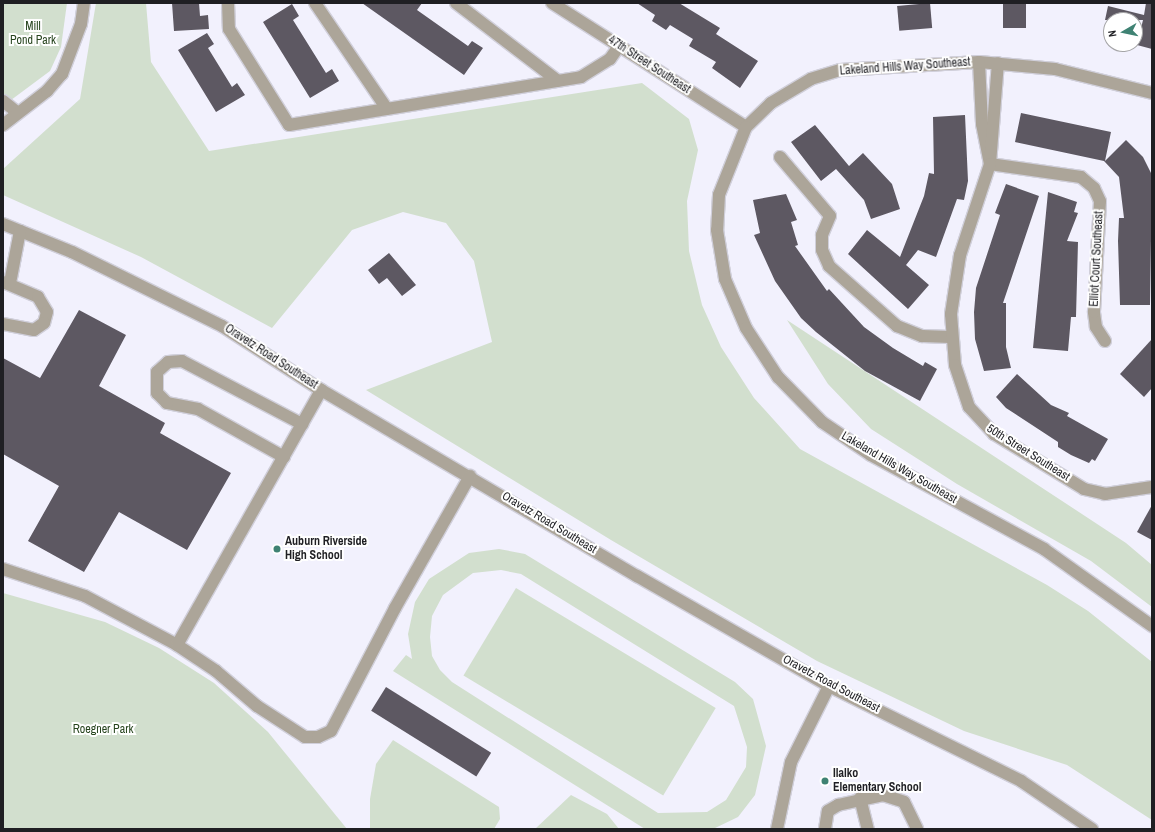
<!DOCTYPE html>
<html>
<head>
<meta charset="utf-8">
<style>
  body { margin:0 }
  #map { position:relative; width:1155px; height:832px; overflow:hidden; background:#f2f1fd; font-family:"Archivo Narrow",sans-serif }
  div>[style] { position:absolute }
  .green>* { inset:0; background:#d2dfce; transform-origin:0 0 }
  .building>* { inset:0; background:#5d5862; transform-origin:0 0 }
  .roads { filter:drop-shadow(1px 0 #d0cfda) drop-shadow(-1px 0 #d0cfda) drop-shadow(0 1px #d0cfda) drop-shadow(0 -1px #d0cfda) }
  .minor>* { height:12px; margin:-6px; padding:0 6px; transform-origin:6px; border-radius:6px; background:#aca599 }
  .dots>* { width:11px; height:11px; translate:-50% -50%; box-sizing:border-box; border:2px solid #fff; border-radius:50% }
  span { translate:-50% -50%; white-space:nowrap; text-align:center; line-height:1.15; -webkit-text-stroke:4px #fff; paint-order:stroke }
  .park-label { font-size:12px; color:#27441e }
  .street-label { font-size:12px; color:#1f1f23 }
  .poi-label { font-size:12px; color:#1f1f23; font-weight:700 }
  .left { translate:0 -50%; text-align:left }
  .frame { position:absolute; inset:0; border:4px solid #1f1f23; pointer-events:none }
  .north { position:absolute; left:1103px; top:12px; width:40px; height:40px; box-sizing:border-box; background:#fff; border:1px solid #a5a5a7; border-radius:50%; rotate:261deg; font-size:11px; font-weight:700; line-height:16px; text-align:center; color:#1f1f23 }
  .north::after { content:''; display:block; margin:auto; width:14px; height:18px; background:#3f8273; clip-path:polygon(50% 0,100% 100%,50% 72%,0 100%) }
</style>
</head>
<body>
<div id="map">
  <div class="green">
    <div style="clip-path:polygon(3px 3px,67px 3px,61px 47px,50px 71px,3px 106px)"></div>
    <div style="clip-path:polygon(96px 3px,146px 3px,151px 62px,209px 151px,642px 83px,689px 119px,698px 150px,687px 201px,689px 251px,702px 305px,721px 347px,754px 398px,800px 449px,1047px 585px,1088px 611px,1152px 662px,1152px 820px,1067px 765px,964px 731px,817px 661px,611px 540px,366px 390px,492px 342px,474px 261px,446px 223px,403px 212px,352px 230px,272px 328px,141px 257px,3px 195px,3px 169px,80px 99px)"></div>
    <div style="clip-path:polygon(787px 320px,1126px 543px,1152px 565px,1152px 607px,1091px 561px,957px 484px,871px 429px,828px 384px)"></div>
    <div style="clip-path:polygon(evenodd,499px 549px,525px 554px,735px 682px,753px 699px,766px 746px,755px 795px,738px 817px,713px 829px,645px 829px,393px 671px,406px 655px,412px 659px,408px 634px,415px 602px,429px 579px,469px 553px,499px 549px,501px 570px,521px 574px,734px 706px,747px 747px,746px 767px,726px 800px,707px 812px,658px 813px,452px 682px,440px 670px,432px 656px,430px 637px,432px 616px,443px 595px,473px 573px,501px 570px)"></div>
    <div style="left:516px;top:588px;width:233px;height:102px;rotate:31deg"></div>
    <div style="clip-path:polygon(3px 593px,105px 622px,159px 648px,214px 683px,268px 732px,347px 829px,3px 829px)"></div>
    <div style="clip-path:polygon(393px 740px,499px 807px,500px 819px,494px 829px,370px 829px,370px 799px,376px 764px)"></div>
    <div style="clip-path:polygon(571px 795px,607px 814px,619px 829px,535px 829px)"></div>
  </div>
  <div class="building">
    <div style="clip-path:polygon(172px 3px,199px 3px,200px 16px,208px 15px,209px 29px,174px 31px)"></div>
    <div style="clip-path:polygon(362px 3px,422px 3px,417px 10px,468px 46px,472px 41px,483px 48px,464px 75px)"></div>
    <div style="clip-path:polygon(637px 3px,679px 3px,720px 28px,716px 34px,758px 61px,740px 88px,712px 68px,716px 62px,689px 46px,693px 39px,670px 25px,666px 30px,652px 21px,655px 15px)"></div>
    <div style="left:930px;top:3px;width:25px;height:33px;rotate:85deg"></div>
    <div style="left:1003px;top:3px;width:23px;height:25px"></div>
    <div style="clip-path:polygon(1146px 3px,1152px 3px,1152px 49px,1137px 45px,1143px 20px,1105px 20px,1108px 6px,1144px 15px)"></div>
    <div style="clip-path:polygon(292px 4px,299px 16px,293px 20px,326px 73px,332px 69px,339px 81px,310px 98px,263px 22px)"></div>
    <div style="clip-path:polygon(207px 33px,214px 44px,208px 48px,232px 87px,237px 83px,245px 95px,216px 112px,178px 50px)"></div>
    <div style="clip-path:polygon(1021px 113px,1111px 132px,1105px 161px,1126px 140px,1143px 157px,1152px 175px,1150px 305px,1120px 305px,1118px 241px,1119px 218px,1124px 218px,1119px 177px,1104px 161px,1015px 142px)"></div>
    <div style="clip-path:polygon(965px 115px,968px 181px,964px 200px,957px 199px,936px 257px,918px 250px,906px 265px,929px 285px,908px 309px,848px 254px,867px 230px,900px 257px,924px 196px,929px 173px,934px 174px,933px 117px)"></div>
    <div style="clip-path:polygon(815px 125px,849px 166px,863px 153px,892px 184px,900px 209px,871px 219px,864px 200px,836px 169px,821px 181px,791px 142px)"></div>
    <div style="clip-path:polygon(1006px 184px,1039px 196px,1003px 303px,1006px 303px,1006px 347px,1011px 368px,984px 371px,975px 339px,974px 312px,976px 288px,1000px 215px,995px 213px)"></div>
    <div style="clip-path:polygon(1048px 192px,1077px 202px,1074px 212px,1078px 213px,1067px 241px,1078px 242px,1076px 317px,1071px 317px,1068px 351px,1033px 348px)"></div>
    <div style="clip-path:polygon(786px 194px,797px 220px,791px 222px,798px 245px,795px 246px,827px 291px,829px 289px,864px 327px,893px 348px,923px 366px,925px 362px,937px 369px,920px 401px,865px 371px,816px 332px,801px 318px,775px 281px,754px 235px,760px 233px,753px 200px)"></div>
    <div style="clip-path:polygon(389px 253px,416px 285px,402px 296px,387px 278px,379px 284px,368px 270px)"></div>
    <div style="clip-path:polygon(79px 310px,126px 335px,99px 386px,165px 423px,160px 433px,231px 473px,187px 550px,119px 512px,84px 572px,28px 541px,59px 486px,3px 454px,3px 358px,40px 378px)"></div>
    <div style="clip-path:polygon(1152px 339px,1152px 388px,1144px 397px,1120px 374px)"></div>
    <div style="clip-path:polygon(1017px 374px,1051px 405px,1069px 413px,1067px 416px,1108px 439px,1095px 461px,1092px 459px,1089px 463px,1071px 455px,1058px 447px,1058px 442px,1006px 408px,996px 397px)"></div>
    <div style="clip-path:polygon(1152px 505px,1152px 540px,1137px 532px)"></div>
    <div style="left:386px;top:687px;width:124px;height:28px;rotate:32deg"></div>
  </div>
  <div class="roads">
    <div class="minor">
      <div style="left:228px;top:3px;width:26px;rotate:88deg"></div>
      <div style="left:229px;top:29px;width:113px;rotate:58deg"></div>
      <div style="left:289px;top:125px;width:296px;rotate:-9.3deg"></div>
      <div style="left:581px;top:77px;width:34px;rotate:-32deg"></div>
      <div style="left:610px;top:59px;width:16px;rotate:-55deg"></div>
      <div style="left:315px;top:3px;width:128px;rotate:55.8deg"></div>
      <div style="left:456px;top:3px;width:128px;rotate:37.4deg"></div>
      <div style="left:552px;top:3px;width:230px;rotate:32.6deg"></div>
      <div style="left:979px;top:62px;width:62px;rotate:87.2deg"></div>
      <div style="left:982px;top:124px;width:41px;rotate:78.7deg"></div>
      <div style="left:990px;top:164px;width:101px;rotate:-85.5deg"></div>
      <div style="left:1152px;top:93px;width:100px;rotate:-166.1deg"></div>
      <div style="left:1055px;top:69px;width:76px;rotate:-174.7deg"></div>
      <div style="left:979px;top:62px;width:139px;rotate:176.7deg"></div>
      <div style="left:840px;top:70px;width:30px;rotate:163deg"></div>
      <div style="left:811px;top:79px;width:47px;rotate:149deg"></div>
      <div style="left:771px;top:103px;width:35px;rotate:136deg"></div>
      <div style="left:746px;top:127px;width:73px;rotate:111.7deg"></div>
      <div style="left:719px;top:195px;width:35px;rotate:93deg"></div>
      <div style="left:717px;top:230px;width:50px;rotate:80.7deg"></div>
      <div style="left:725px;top:279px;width:53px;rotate:66.8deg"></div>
      <div style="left:746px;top:328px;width:59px;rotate:56.9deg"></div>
      <div style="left:778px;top:377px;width:63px;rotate:45.6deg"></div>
      <div style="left:822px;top:422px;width:59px;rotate:34deg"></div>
      <div style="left:871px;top:455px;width:197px;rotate:28.5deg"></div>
      <div style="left:1044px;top:549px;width:133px;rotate:35.5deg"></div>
      <div style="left:3px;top:101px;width:19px;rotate:39deg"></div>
      <div style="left:3px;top:125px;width:56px;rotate:-37.7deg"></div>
      <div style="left:47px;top:91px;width:23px;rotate:-49deg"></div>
      <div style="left:62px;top:74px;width:53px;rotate:-69.2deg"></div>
      <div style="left:81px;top:24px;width:21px;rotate:-82deg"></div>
      <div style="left:780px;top:157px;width:77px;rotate:49.7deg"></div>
      <div style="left:830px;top:216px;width:21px;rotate:113deg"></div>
      <div style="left:822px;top:235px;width:15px;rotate:90deg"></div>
      <div style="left:822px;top:250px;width:17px;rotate:66deg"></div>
      <div style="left:829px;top:266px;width:91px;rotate:41.4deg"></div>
      <div style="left:897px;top:326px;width:27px;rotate:22deg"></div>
      <div style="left:922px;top:336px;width:28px;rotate:2deg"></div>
      <div style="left:3px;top:224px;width:74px;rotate:22.1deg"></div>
      <div style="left:72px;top:252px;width:167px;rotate:26.3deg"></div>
      <div style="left:222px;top:326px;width:118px;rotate:32.9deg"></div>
      <div style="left:321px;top:390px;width:367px;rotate:30.5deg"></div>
      <div style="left:637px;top:576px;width:221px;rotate:29.8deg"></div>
      <div style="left:829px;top:686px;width:214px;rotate:26.3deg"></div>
      <div style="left:1021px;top:781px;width:86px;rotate:34.1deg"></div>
      <div style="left:3px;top:282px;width:38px;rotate:23deg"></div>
      <div style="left:38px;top:297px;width:17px;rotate:59deg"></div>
      <div style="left:47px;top:312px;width:11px;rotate:105deg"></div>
      <div style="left:44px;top:323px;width:12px;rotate:145deg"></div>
      <div style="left:34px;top:330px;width:32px;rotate:-169deg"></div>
      <div style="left:10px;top:283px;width:53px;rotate:-79.1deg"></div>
      <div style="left:1105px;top:341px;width:17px;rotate:-123deg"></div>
      <div style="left:1096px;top:327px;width:15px;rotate:-98deg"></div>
      <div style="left:1094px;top:312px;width:111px;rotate:-86.9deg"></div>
      <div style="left:1100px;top:201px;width:14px;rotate:-115deg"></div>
      <div style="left:1094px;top:188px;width:17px;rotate:-140deg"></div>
      <div style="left:1081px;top:177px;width:92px;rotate:-171.9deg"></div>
      <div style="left:990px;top:164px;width:96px;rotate:108.2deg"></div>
      <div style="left:960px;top:255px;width:60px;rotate:98.7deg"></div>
      <div style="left:951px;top:314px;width:51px;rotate:85.5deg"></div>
      <div style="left:955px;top:365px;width:44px;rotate:71.6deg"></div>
      <div style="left:969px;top:407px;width:37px;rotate:47deg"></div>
      <div style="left:994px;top:434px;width:105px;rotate:31.4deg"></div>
      <div style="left:1084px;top:489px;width:22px;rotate:13deg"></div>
      <div style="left:1105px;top:494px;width:48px;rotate:-8.5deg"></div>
      <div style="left:284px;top:457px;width:98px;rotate:-150.8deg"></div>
      <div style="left:198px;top:409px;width:32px;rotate:-169deg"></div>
      <div style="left:167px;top:403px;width:14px;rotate:-135deg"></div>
      <div style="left:157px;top:393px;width:21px;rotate:-90deg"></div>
      <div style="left:157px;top:372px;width:15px;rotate:-42deg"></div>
      <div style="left:168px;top:362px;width:14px;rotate:-4deg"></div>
      <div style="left:182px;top:361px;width:136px;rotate:27.7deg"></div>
      <div style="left:3px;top:569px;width:86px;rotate:18.2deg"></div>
      <div style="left:85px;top:596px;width:104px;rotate:28deg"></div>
      <div style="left:177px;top:645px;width:47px;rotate:33.7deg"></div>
      <div style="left:216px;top:671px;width:54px;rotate:40.5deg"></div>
      <div style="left:257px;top:706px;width:57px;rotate:32.9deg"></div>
      <div style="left:305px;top:737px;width:13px"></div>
      <div style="left:318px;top:737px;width:14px;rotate:-25deg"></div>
      <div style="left:331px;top:731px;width:139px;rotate:-62.5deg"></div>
      <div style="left:395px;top:608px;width:152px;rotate:-60.4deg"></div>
      <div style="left:177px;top:645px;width:293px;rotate:-60.5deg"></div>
      <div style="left:860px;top:798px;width:32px;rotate:76deg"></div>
      <div style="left:777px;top:829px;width:68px;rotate:-78.2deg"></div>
      <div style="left:791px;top:762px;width:85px;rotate:-63.4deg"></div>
      <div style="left:825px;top:829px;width:18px;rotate:-81deg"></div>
      <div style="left:828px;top:811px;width:12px;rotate:-31deg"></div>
      <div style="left:838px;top:805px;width:46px;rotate:-12.5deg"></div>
      <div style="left:883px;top:795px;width:22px;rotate:18deg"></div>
      <div style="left:904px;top:802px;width:30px;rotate:64deg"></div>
    </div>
  </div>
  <div class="dots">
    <div style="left:277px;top:549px;background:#3f8273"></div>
    <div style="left:825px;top:781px;background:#3f8273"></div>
  </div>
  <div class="park-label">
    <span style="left:33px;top:34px">Mill<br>Pond Park</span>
    <span style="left:103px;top:730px">Roegner Park</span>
  </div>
  <div class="street-label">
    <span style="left:649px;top:65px;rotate:33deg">47th Street Southeast</span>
    <span style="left:905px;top:67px;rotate:-4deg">Lakeland Hills Way Southeast</span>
    <span style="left:1097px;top:259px;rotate:-87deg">Elliot Court Southeast</span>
    <span style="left:271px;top:357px;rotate:33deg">Oravetz Road Southeast</span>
    <span style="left:1028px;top:453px;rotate:32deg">50th Street Southeast</span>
    <span style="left:899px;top:468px;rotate:30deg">Lakeland Hills Way Southeast</span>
    <span style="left:549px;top:523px;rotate:31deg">Oravetz Road Southeast</span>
    <span style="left:831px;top:684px;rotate:28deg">Oravetz Road Southeast</span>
  </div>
  <div class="poi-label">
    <span class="left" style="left:285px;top:549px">Auburn Riverside<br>High School</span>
    <span class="left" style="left:833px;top:781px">Ilalko<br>Elementary School</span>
  </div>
  <div class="frame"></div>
  <div class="north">N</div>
</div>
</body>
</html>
